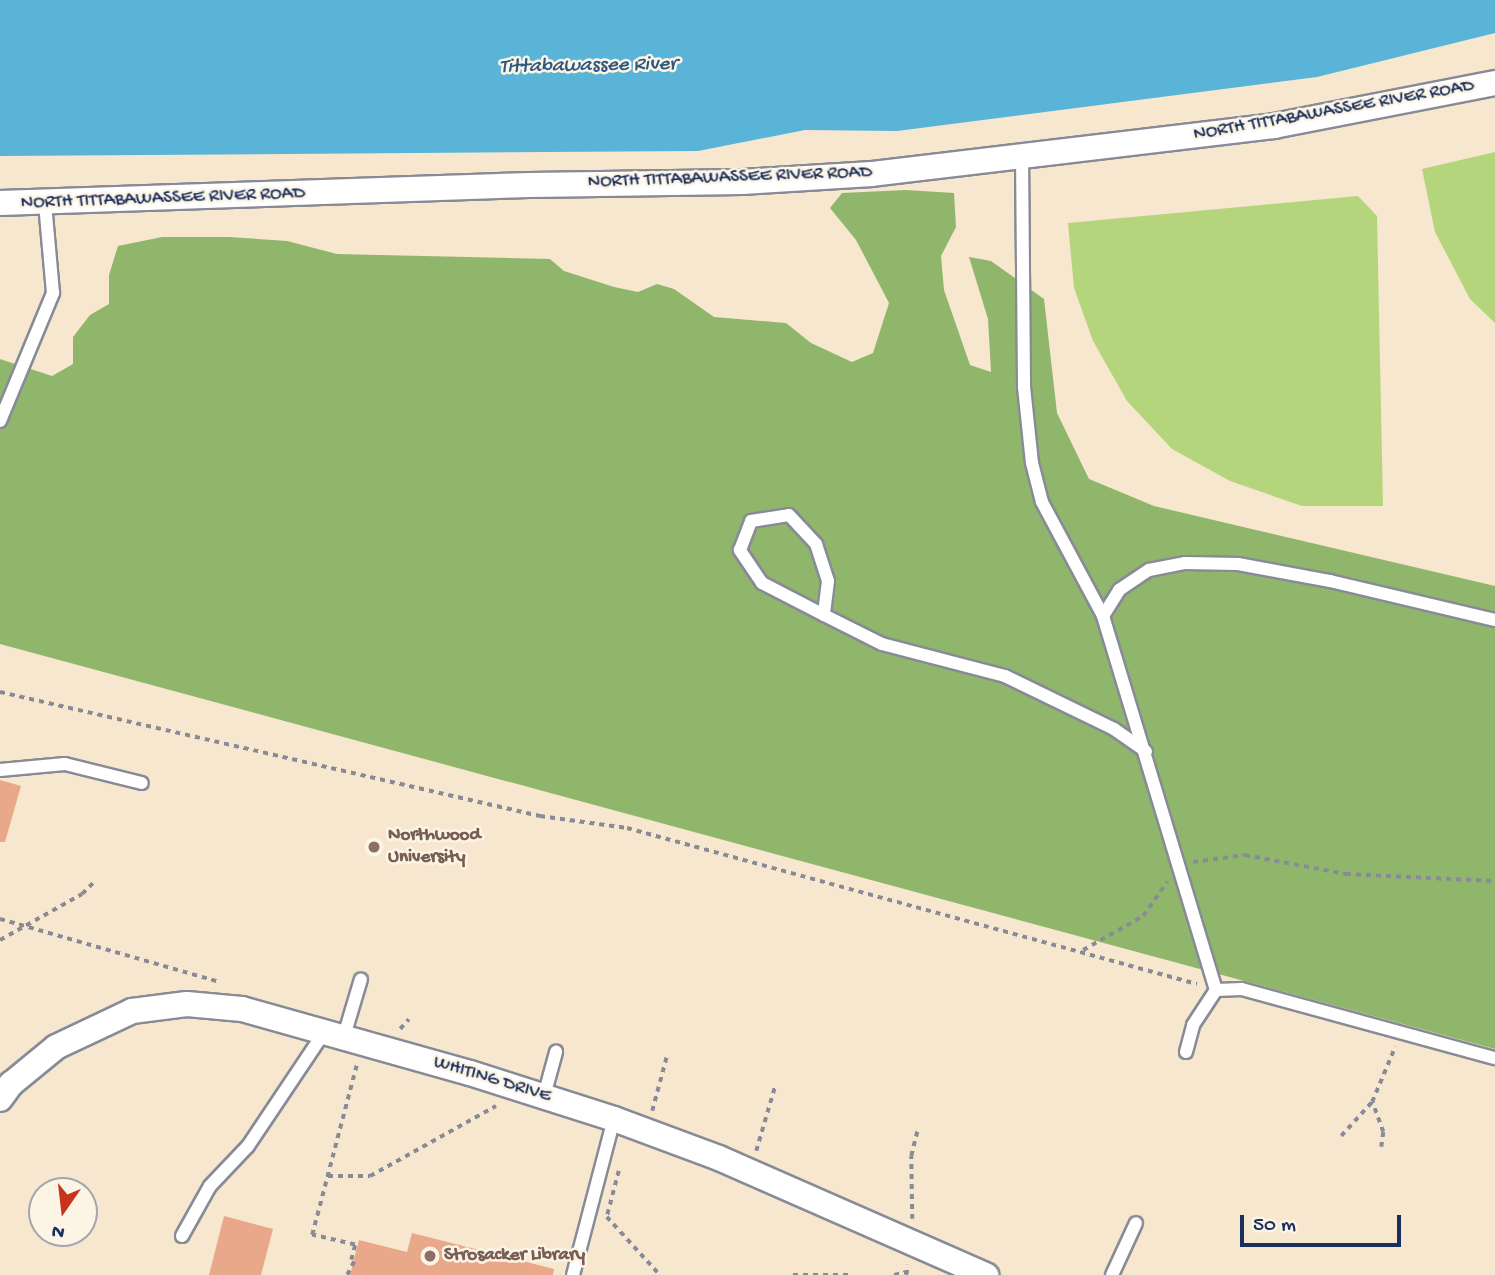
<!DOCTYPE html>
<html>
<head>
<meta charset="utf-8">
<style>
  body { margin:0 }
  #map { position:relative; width:1495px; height:1275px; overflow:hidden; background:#f6e7ce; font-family:"Gochi Hand",sans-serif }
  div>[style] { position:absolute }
  .green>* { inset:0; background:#b5d57d }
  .forest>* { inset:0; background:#90b66c }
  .water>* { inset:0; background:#59b4d7 }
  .building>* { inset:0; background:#eaa88a }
  .path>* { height:3.5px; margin-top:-1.75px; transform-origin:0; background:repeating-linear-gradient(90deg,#888b96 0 5px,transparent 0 10px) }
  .roads { filter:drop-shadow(2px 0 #888b96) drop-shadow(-2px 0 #888b96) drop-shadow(0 2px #888b96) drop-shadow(0 -2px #888b96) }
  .service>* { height:12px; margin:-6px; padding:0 6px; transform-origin:6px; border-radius:6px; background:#fff }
  .minor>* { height:24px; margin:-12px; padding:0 12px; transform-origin:12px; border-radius:12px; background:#fff }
  .dots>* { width:19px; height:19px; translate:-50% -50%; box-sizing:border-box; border:4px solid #fcf5e5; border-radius:50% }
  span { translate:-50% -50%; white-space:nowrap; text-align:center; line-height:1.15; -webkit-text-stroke:5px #fcf5e5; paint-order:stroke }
  .street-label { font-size:19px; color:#1b2f5e }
  .education-label { font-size:19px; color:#785e54; font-weight:700 }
  .left { translate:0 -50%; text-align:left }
  .water-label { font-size:21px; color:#2e5782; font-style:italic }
  .north { position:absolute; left:28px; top:1177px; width:70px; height:70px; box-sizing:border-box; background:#fcf5e5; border:2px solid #a2a6af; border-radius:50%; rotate:194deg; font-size:19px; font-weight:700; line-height:28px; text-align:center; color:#1b2f5e }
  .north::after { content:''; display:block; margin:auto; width:24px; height:32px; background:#c8321e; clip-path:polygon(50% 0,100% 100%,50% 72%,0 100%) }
  .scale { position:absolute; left:1240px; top:1215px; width:161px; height:32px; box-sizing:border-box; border:4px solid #1b2f5e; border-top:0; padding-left:9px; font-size:21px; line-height:24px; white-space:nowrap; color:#1b2f5e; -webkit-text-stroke:5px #fcf5e5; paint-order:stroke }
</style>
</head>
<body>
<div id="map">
  <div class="green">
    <div style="clip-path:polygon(1495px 152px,1495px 323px,1470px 299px,1435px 232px,1422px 169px)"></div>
    <div style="clip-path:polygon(1358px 196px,1377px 216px,1383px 506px,1302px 506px,1230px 481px,1172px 449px,1127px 401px,1093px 341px,1074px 288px,1068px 223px)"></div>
  </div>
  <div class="forest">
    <div style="clip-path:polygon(906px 190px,954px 193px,956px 227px,941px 256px,944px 290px,970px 365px,991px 372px,988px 319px,969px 257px,991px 261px,1044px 299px,1057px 413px,1089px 479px,1154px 506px,1495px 586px,1495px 1049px,0 644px,0 359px,52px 376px,73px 364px,73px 337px,90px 315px,109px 304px,109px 275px,118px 246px,162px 237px,229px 237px,287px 241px,337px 254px,550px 259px,564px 271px,614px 287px,638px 292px,657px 284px,674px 289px,714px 317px,786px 323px,811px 343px,852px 362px,873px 353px,889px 303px,856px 240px,830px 208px,842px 193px)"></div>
  </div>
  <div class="water">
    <div style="clip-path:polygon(0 0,1495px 0,1495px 33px,1317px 77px,897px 131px,805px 130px,698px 151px,0 156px)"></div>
  </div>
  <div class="building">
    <div style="clip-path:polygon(0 780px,21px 786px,5px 842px,0 842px)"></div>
    <div style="clip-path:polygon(224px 1216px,273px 1229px,261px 1275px,209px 1275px)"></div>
    <div style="clip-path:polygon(412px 1233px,554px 1269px,553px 1275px,350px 1275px,359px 1240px,407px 1252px)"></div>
  </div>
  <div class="path">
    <div style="left:0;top:692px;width:554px;rotate:12.93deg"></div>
    <div style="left:540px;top:816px;width:88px;rotate:7.9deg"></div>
    <div style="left:627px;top:828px;width:591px;rotate:15.31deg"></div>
    <div style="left:1193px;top:862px;width:52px;rotate:-7.7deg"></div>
    <div style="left:1245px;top:855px;width:103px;rotate:10.7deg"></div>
    <div style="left:1346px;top:874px;width:149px;rotate:2.7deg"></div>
    <div style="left:0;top:919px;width:229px;rotate:16deg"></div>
    <div style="left:0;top:940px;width:94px;rotate:-29.3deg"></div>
    <div style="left:82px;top:894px;width:16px;rotate:-45deg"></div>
    <div style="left:1083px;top:950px;width:69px;rotate:-29.5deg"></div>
    <div style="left:1143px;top:916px;width:42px;rotate:-54.8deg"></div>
    <div style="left:400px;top:1029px;width:13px;rotate:-48deg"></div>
    <div style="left:652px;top:1111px;width:58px;rotate:-75deg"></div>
    <div style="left:1341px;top:1136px;width:46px;rotate:-47.6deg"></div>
    <div style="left:1381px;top:1147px;width:15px;rotate:-82deg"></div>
    <div style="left:1383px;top:1132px;width:32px;rotate:-110deg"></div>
    <div style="left:1372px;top:1102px;width:60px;rotate:-67.3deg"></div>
    <div style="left:756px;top:1151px;width:68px;rotate:-73.7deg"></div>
    <div style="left:619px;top:1171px;width:48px;rotate:104.6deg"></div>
    <div style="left:607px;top:1217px;width:79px;rotate:47.6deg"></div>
    <div style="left:328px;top:1176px;width:42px"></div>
    <div style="left:370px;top:1176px;width:144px;rotate:-29.1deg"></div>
    <div style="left:912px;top:1219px;width:63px;rotate:-90.9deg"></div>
    <div style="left:911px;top:1156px;width:29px;rotate:-76deg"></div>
    <div style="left:351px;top:1260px;width:16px;rotate:-75deg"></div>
    <div style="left:355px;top:1245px;width:44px;rotate:-166.9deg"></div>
    <div style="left:312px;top:1235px;width:177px;rotate:-75.3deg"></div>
    <div style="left:347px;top:1275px;width:16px;rotate:-63deg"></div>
    <div style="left:793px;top:1275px;width:59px"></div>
    <div style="left:894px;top:1275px;width:12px;rotate:-14deg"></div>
    <div style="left:906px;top:1275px;width:10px;rotate:-79deg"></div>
  </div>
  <div class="roads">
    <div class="service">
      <div style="left:1022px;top:154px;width:233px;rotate:89.5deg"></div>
      <div style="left:1024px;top:387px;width:76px;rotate:84deg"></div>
      <div style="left:1032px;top:463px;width:40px;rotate:75.6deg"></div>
      <div style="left:1042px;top:502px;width:129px;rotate:61.8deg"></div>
      <div style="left:1103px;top:616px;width:391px;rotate:73.2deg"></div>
      <div style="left:0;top:421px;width:139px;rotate:-67.5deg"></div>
      <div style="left:53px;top:293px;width:89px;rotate:-95.1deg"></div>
      <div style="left:824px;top:615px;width:70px;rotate:-152.7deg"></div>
      <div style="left:762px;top:583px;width:40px;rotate:-124deg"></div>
      <div style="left:740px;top:550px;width:31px;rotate:-69deg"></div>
      <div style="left:751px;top:521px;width:38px;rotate:-9deg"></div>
      <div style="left:789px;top:515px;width:40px;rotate:47deg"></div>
      <div style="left:816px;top:544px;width:39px;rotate:72deg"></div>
      <div style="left:828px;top:581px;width:34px;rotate:97deg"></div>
      <div style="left:824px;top:615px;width:65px;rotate:26.6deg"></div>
      <div style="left:882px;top:644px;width:127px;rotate:14.6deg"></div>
      <div style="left:1005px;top:676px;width:121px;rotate:25.9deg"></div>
      <div style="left:1114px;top:729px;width:39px;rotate:35deg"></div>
      <div style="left:1103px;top:616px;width:31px;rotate:-58deg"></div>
      <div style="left:1119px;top:590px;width:36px;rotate:-34deg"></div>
      <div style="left:1149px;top:570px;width:37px;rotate:-11deg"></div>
      <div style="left:1185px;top:563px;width:53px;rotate:1.1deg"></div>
      <div style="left:1238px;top:564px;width:94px;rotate:10.5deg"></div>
      <div style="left:1330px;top:581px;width:170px;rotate:13.3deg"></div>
      <div style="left:0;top:770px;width:65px;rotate:-5.3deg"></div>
      <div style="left:65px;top:764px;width:79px;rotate:13.9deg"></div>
      <div style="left:344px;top:1036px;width:59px;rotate:-73.4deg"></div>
      <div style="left:1186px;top:1052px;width:28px;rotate:-75deg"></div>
      <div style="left:1193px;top:1025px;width:42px;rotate:-56.7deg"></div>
      <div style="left:1216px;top:990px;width:26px;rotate:-2deg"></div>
      <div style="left:1242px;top:989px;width:262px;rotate:15.3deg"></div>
      <div style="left:544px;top:1096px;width:46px;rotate:-74.7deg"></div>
      <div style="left:182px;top:1236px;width:57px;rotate:-60.8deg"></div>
      <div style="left:210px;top:1186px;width:55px;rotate:-46.5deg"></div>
      <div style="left:248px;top:1146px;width:138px;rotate:-56.2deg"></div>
      <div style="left:573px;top:1275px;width:161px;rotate:-75.3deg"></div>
      <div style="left:1112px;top:1275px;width:57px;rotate:-65.2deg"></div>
    </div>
    <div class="minor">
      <div style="left:0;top:203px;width:529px;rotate:-1.95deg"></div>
      <div style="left:529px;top:185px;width:213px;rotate:-0.8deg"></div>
      <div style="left:742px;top:182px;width:130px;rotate:-3.5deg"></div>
      <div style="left:872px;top:174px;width:405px;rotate:-6.8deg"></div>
      <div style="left:1274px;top:126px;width:225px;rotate:-11deg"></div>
      <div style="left:0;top:1099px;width:19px;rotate:-54deg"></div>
      <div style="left:11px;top:1084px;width:58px;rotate:-39.4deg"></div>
      <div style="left:56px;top:1047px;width:84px;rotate:-25.3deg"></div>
      <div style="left:132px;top:1011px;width:55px;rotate:-7.3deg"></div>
      <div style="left:187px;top:1004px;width:55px;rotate:5.2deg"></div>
      <div style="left:242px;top:1009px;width:237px;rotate:15.7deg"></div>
      <div style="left:470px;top:1073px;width:151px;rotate:17.7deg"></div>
      <div style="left:614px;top:1119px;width:112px;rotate:20.4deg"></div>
      <div style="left:719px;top:1158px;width:292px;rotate:23.7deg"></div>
    </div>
  </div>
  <div class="dots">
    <div style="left:374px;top:847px;background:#8d6e63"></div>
    <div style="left:430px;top:1256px;background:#8d6e63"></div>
  </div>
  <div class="street-label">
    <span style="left:1334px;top:111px;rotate:-10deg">NORTH TITTABAWASSEE RIVER ROAD</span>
    <span style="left:730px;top:178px;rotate:-2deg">NORTH TITTABAWASSEE RIVER ROAD</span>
    <span style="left:163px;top:199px;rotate:-2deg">NORTH TITTABAWASSEE RIVER ROAD</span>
    <span style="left:492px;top:1080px;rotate:17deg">WHITING DRIVE</span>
  </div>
  <div class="education-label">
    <span class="left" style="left:388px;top:847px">Northwood<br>University</span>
    <span class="left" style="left:444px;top:1256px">Strosacker Library</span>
  </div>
  <div class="water-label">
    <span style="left:588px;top:67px;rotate:-1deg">Tittabawassee River</span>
  </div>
  <div class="north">N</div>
  <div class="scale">50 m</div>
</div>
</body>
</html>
